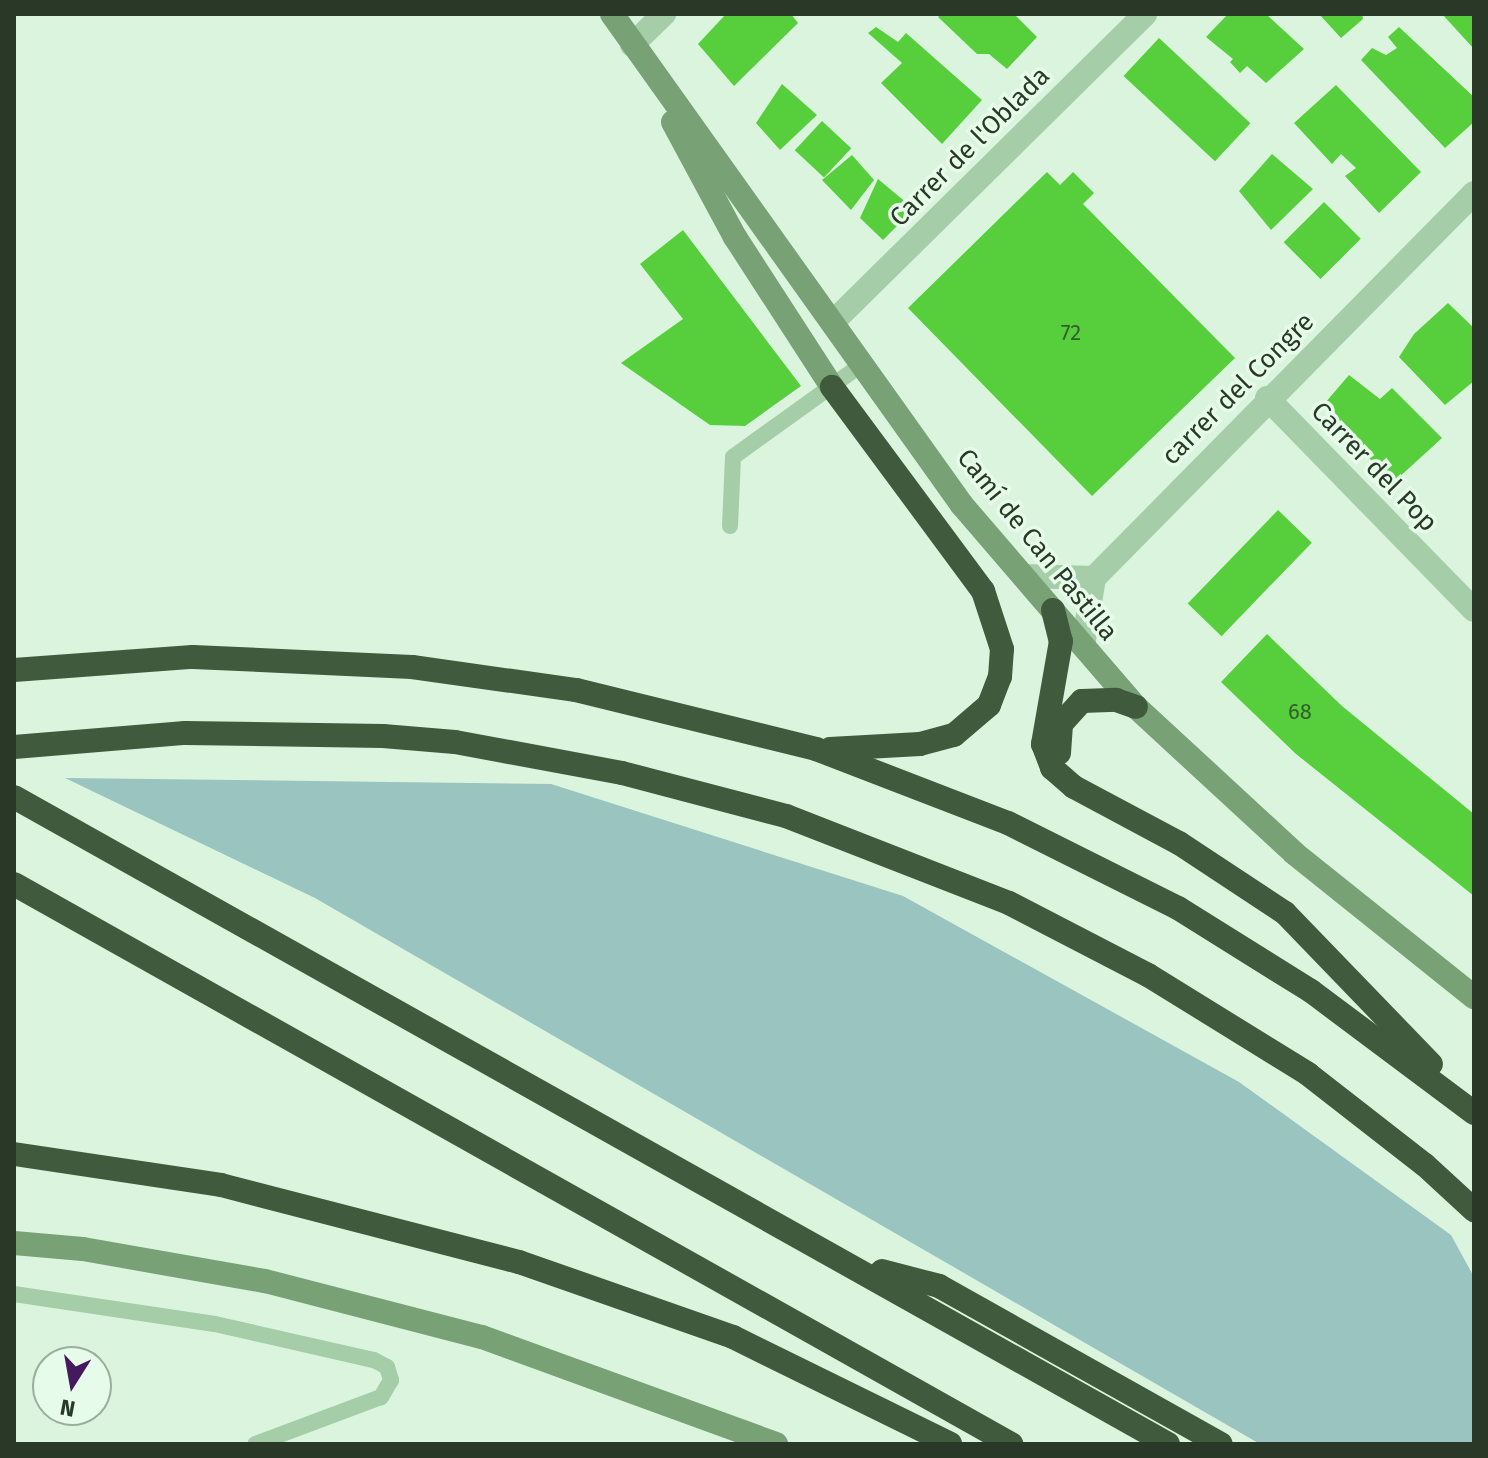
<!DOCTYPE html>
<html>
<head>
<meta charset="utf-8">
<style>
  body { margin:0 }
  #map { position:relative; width:1488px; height:1458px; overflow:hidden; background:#daf4dd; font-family:"Fira Sans",sans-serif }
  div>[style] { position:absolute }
  .green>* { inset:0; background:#99c4c0 }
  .building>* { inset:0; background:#57cf3d; transform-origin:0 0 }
  .lane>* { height:16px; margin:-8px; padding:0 8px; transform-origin:8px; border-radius:8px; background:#a5cda7 }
  .street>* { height:24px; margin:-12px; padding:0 12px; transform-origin:12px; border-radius:12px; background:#a5cda7 }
  .secondary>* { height:24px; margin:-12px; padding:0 12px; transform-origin:12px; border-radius:12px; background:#79a176 }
  .highway>* { height:24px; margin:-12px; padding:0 12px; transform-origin:12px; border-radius:12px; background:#405a3d }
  span { translate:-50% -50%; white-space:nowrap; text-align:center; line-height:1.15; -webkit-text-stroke:7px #e7fbea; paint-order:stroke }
  .number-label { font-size:22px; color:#345e2c }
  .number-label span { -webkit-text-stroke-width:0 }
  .street-label { font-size:26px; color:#293827 }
  .frame { position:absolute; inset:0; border:16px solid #293827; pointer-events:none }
  .north { position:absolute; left:32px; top:1346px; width:80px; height:80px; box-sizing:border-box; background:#e7fbea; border:2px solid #9bad9c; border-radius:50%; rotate:191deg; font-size:22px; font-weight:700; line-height:32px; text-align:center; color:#293827 }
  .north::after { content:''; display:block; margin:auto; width:28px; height:36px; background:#45195d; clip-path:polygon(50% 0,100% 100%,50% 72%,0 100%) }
</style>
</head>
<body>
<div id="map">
  <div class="green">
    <div style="clip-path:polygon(65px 778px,551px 784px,903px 896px,1239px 1082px,1451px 1235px,1474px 1277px,1474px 1444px,1260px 1444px,315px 898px)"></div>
  </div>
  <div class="building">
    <div style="clip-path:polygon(726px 14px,791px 14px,798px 23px,734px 86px,698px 44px)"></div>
    <div style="clip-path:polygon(941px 14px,1014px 14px,1037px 37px,1007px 69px,989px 54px,977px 54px,938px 17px)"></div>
    <div style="clip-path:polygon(1228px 14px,1266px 14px,1304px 49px,1266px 83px,1247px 66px,1240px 73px,1230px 62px,1233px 59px,1206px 37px)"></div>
    <div style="clip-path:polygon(1319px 14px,1362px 14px,1363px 19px,1341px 38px)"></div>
    <div style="clip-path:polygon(1442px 14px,1474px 14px,1474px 49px)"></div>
    <div style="clip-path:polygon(876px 27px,898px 42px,906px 33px,982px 100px,942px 144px,881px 83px,902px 63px,868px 33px)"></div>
    <div style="clip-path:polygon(1399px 27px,1474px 97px,1474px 122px,1445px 148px,1361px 60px,1372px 48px,1386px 55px,1397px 48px,1388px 37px)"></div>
    <div style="left:1159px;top:38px;width:125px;height:52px;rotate:43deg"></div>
    <div style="clip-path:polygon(782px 84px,817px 115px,780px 150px,756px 123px)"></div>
    <div style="clip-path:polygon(1336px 85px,1421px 172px,1379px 213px,1345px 176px,1356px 168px,1341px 154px,1332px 164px,1294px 123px)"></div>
    <div style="left:822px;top:121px;width:40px;height:40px;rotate:43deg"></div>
    <div style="clip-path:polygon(1272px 154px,1313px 189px,1271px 230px,1239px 191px)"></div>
    <div style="clip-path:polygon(852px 155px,874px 180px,851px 210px,822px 180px)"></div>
    <div style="clip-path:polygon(1047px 172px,1060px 185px,1073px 172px,1094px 193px,1083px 204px,1235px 358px,1092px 496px,908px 308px)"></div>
    <div style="clip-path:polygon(878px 179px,914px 209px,883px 240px,860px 218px)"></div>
    <div style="left:1324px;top:202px;width:52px;height:57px;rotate:45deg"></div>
    <div style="clip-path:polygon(683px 230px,801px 386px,745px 426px,710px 425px,621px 363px,683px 319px,640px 264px)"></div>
    <div style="clip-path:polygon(1448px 303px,1474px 328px,1474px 381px,1445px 405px,1399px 357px,1414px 334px)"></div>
    <div style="clip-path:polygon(1349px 375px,1380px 399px,1392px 388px,1442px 438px,1396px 480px,1348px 441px,1325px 403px)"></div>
    <div style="left:1278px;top:510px;width:47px;height:130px;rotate:44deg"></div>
    <div style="clip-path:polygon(1267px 634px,1342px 706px,1474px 814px,1474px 896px,1296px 754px,1221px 682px)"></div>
  </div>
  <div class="lane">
    <div style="left:730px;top:526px;width:69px;rotate:-87.5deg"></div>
    <div style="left:733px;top:457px;width:161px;rotate:-35.7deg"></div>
    <div style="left:14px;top:1294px;width:203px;rotate:8.5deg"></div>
    <div style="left:215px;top:1324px;width:163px;rotate:12.8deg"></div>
    <div style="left:374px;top:1360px;width:15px;rotate:28deg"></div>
    <div style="left:387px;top:1367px;width:14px;rotate:73deg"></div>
    <div style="left:391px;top:1380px;width:20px;rotate:120deg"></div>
    <div style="left:381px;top:1397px;width:134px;rotate:159.5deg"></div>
  </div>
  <div class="street">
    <div style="left:632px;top:45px;width:45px;rotate:-44.1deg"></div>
    <div style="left:834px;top:321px;width:437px;rotate:-44.6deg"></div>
    <div style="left:1267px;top:398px;width:296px;rotate:45.7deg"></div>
    <div style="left:1023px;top:576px;width:71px;rotate:1.6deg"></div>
    <div style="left:1083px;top:646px;width:69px;rotate:-80.8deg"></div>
    <div style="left:1094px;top:578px;width:541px;rotate:-45.37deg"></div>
  </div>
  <div class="secondary">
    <div style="left:612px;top:14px;width:603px;rotate:54.52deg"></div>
    <div style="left:962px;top:505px;width:267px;rotate:49.3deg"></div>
    <div style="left:1136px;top:707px;width:215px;rotate:42.7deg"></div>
    <div style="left:1294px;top:853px;width:231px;rotate:38.7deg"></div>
    <div style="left:673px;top:122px;width:131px;rotate:61.7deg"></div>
    <div style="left:735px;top:237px;width:179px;rotate:57.1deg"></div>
    <div style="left:14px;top:1243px;width:69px;rotate:5deg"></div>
    <div style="left:83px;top:1249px;width:185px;rotate:10deg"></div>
    <div style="left:265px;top:1281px;width:224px;rotate:14.5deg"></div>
    <div style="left:482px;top:1337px;width:313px;rotate:20deg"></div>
  </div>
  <div class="highway">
    <div style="left:1053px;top:610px;width:32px;rotate:76deg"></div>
    <div style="left:1061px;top:641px;width:105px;rotate:99.9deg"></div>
    <div style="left:1043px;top:744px;width:26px;rotate:69deg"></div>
    <div style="left:1052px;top:768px;width:29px;rotate:41deg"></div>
    <div style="left:1074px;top:787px;width:119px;rotate:28.1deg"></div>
    <div style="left:1179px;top:843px;width:127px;rotate:33.4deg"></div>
    <div style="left:1285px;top:913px;width:210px;rotate:46deg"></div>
    <div style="left:14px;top:670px;width:179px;rotate:-4.2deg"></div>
    <div style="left:193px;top:657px;width:219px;rotate:2.6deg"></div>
    <div style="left:412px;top:667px;width:166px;rotate:8deg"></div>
    <div style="left:576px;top:690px;width:247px;rotate:13.8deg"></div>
    <div style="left:816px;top:749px;width:206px;rotate:21.1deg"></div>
    <div style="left:1008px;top:823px;width:190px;rotate:26.6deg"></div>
    <div style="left:1178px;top:908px;width:157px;rotate:32deg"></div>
    <div style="left:1311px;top:991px;width:204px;rotate:36.8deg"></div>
    <div style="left:14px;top:747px;width:172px;rotate:-4.7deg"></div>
    <div style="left:185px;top:733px;width:198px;rotate:0.9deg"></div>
    <div style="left:383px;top:736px;width:72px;rotate:4.8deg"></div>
    <div style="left:455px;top:742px;width:170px;rotate:10.5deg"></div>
    <div style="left:622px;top:773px;width:170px;rotate:14.7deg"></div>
    <div style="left:786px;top:816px;width:239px;rotate:21.3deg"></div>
    <div style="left:1009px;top:903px;width:157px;rotate:27.4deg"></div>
    <div style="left:1148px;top:975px;width:188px;rotate:31.7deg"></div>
    <div style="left:1308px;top:1074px;width:148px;rotate:37.9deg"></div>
    <div style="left:1425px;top:1165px;width:67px;rotate:42.6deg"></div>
    <div style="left:830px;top:749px;width:90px;rotate:-3.2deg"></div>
    <div style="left:920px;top:744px;width:35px;rotate:-15deg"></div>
    <div style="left:954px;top:735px;width:46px;rotate:-40.6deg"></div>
    <div style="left:989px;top:705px;width:30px;rotate:-69deg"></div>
    <div style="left:1000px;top:677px;width:28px;rotate:-86deg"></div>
    <div style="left:1002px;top:649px;width:61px;rotate:-108.1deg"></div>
    <div style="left:983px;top:591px;width:254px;rotate:-126.5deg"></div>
    <div style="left:1059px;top:753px;width:29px;rotate:-86deg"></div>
    <div style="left:1061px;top:724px;width:31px;rotate:-48deg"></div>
    <div style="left:1082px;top:701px;width:34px;rotate:-2deg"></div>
    <div style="left:1116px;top:700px;width:21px;rotate:19deg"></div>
    <div style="left:14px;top:797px;width:1323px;rotate:29.28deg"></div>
    <div style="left:14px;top:884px;width:1144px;rotate:29.32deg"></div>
    <div style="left:14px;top:1154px;width:209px;rotate:8.5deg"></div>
    <div style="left:221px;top:1185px;width:308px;rotate:14.5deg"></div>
    <div style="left:519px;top:1262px;width:227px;rotate:19.3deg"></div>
    <div style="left:733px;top:1337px;width:242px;rotate:26.2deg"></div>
    <div style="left:882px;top:1271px;width:59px;rotate:14.7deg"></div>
    <div style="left:939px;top:1286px;width:323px;rotate:29.3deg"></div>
  </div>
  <div class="number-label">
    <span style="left:1071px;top:333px">72</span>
    <span style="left:1300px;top:712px">68</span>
  </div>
  <div class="street-label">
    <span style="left:970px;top:147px;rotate:-45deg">Carrer de l'Oblada</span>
    <span style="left:1238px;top:389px;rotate:-45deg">carrer del Congre</span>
    <span style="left:1374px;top:467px;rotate:46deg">Carrer del Pop</span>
    <span style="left:1037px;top:545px;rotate:51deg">Camí de Can Pastilla</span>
  </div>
  <div class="frame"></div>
  <div class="north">N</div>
</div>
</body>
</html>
